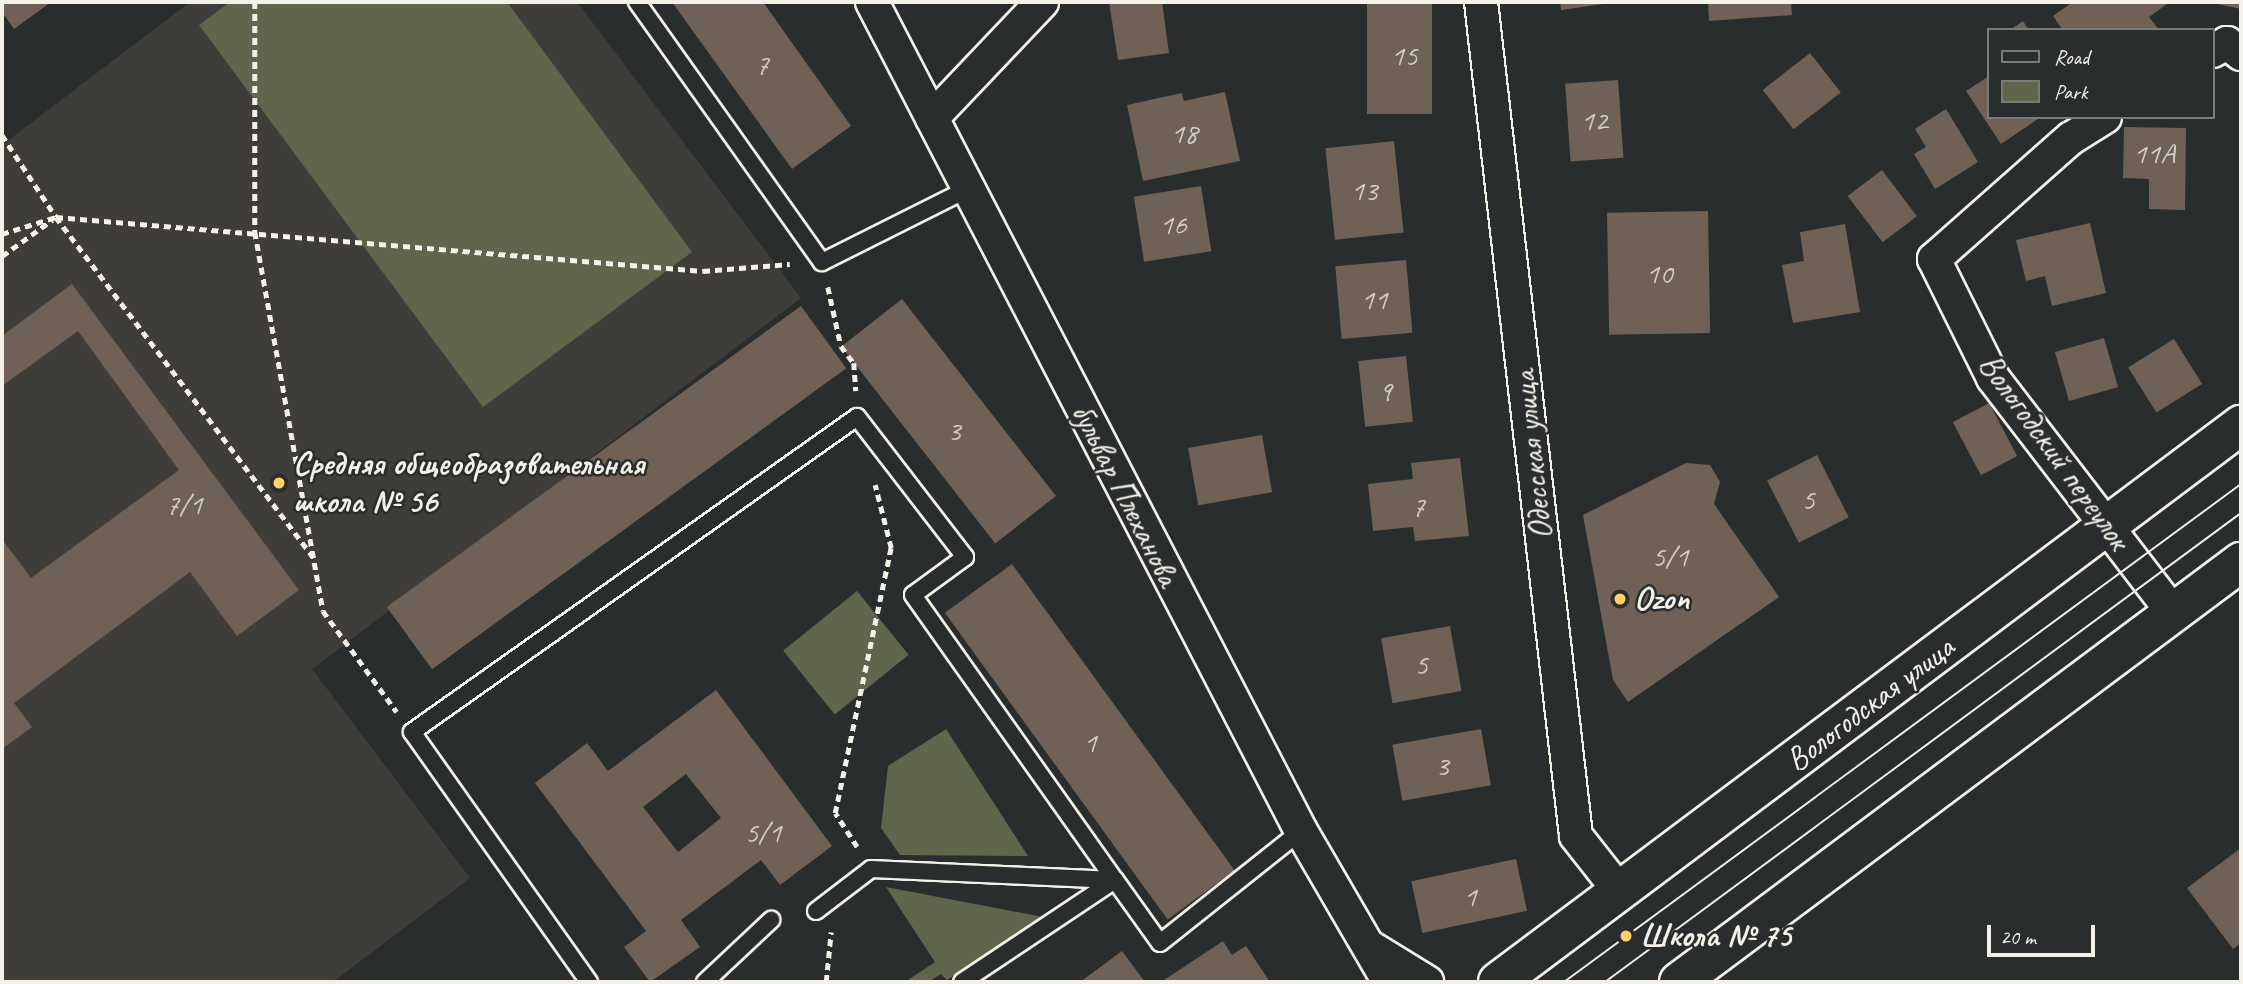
<!DOCTYPE html>
<html>
<head>
<meta charset="utf-8">
<style>
  body { margin:0 }
  #map { position:relative; width:2243px; height:984px; overflow:hidden; background:#2a2d2e; font-family:Caveat,sans-serif }
  div>[style] { position:absolute }
  .built>* { inset:0; background:#3f3d3a }
  .green>* { inset:0; background:#60664c; transform-origin:0 0 }
  .building>* { inset:0; background:#706156; transform-origin:0 0 }
  .path>* { height:4.5px; margin-top:-2.25px; transform-origin:0; background:repeating-linear-gradient(90deg,#f4f1e8 0 7px,transparent 0 12px) }
  .roads { filter:drop-shadow(2px 0 #f4f1e8) drop-shadow(-2px 0 #f4f1e8) drop-shadow(0 2px #f4f1e8) drop-shadow(0 -2px #f4f1e8) }
  .service>* { height:16px; margin:-8px; padding:0 8px; transform-origin:8px; border-radius:8px; background:#2a2d2e }
  .minor>* { height:32px; margin:-16px; padding:0 16px; transform-origin:16px; border-radius:16px; background:#2a2d2e }
  .secondary>* { height:38px; margin:-19px; padding:0 19px; transform-origin:19px; border-radius:19px; background:#2a2d2e }
  .tram>* { height:2px; margin:-1px; padding:0 1px; transform-origin:1px; border-radius:1px; background:#f4f1e8 }
  .dots>* { width:19px; height:19px; translate:-50% -50%; box-sizing:border-box; border:4px solid #2a2d2e; border-radius:50% }
  span { translate:-50% -50%; white-space:nowrap; text-align:center; line-height:1.15; -webkit-text-stroke:5px #2a2d2e; paint-order:stroke }
  .number-label { font-size:30px; color:#d3cdc4 }
  .number-label span { -webkit-text-stroke-width:0 }
  .street-label { font-size:33px; color:#f4f1e8 }
  .poi-label { font-size:33px; color:#f4f1e8; font-weight:700 }
  .left { translate:0 -50%; text-align:left }
  .frame { position:absolute; inset:0; border:4px solid #f4f1e8; pointer-events:none }
  .legend { position:absolute; left:1987px; top:28px; width:228px; height:91px; box-sizing:border-box; background:#2a2d2e; border:2px solid #7b7b78; margin:0; padding:9px 12px; list-style:none; font-size:21px; color:#f4f1e8 }
  .legend li { display:flex; align-items:center; gap:14px; height:35px }
  .legend b { width:35px; border:2px solid #7b7b78 }
  .scale { position:absolute; left:1987px; top:925px; width:108px; height:32px; box-sizing:border-box; border:4px solid #f4f1e8; border-top:0; padding-left:9px; font-size:21px; line-height:24px; white-space:nowrap; color:#f4f1e8; -webkit-text-stroke:5px #2a2d2e; paint-order:stroke }
</style>
</head>
<body>
<div id="map">
  <div class="built">
    <div style="clip-path:polygon(190px 2px,577px 2px,801px 298px,312px 669px,470px 878px,333px 982px,2px 982px,2px 145px)"></div>
  </div>
  <div class="green">
    <div style="clip-path:polygon(230px 2px,507px 2px,692px 252px,483px 407px,199px 25px)"></div>
    <div style="left:857px;top:591px;width:82px;height:95px;rotate:51deg"></div>
    <div style="clip-path:polygon(946px 729px,1028px 856px,900px 855px,881px 828px,888px 766px)"></div>
    <div style="clip-path:polygon(886px 887px,1043px 917px,947px 980px,941px 974px,928px 982px,905px 982px,935px 962px)"></div>
  </div>
  <div class="building">
    <div style="clip-path:polygon(2px 2px,51px 2px,14px 29px,2px 12px)"></div>
    <div style="clip-path:polygon(672px 2px,763px 2px,851px 126px,792px 169px)"></div>
    <div style="clip-path:polygon(1109px 2px,1162px 2px,1169px 53px,1118px 60px)"></div>
    <div style="left:1367px;top:2px;width:65px;height:112px"></div>
    <div style="clip-path:polygon(1560px 2px,1610px 2px,1610px 3px,1561px 10px)"></div>
    <div style="clip-path:polygon(1708px 2px,1791px 2px,1792px 15px,1709px 21px)"></div>
    <div style="clip-path:polygon(2073px 2px,2166px 2px,2167px 4px,2149px 17px,2159px 30px,2063px 30px,2053px 16px)"></div>
    <div style="clip-path:polygon(2213px 2px,2241px 2px,2241px 9px,2213px 3px)"></div>
    <div style="clip-path:polygon(2023px 21px,2029px 30px,2010px 30px)"></div>
    <div style="left:1810px;top:53px;width:50px;height:60px;rotate:52deg"></div>
    <div style="clip-path:polygon(1989px 76px,1989px 117px,2041px 117px,2001px 144px,1966px 91px)"></div>
    <div style="left:1618px;top:80px;width:78px;height:53px;rotate:86deg"></div>
    <div style="clip-path:polygon(1225px 92px,1240px 161px,1143px 181px,1127px 105px,1182px 93px,1184px 101px)"></div>
    <div style="clip-path:polygon(1946px 109px,1978px 162px,1935px 189px,1914px 154px,1926px 147px,1915px 129px)"></div>
    <div style="clip-path:polygon(2124px 127px,2186px 128px,2185px 210px,2149px 209px,2149px 179px,2123px 178px)"></div>
    <div style="left:1394px;top:141px;width:92px;height:69px;rotate:84deg"></div>
    <div style="left:1882px;top:170px;width:58px;height:43px;rotate:53deg"></div>
    <div style="left:1201px;top:186px;width:66px;height:68px;rotate:81deg"></div>
    <div style="left:1708px;top:211px;width:122px;height:101px;rotate:89deg"></div>
    <div style="clip-path:polygon(2090px 223px,2106px 293px,2052px 306px,2045px 276px,2026px 281px,2016px 240px)"></div>
    <div style="clip-path:polygon(1845px 224px,1860px 312px,1793px 323px,1782px 265px,1804px 261px,1800px 232px)"></div>
    <div style="left:1406px;top:260px;width:73px;height:71px;rotate:85deg"></div>
    <div style="clip-path:polygon(72px 284px,299px 590px,237px 636px,190px 572px,14px 703px,32px 727px,2px 749px,2px 539px,31px 578px,179px 470px,78px 331px,2px 386px,2px 336px)"></div>
    <div style="left:902px;top:299px;width:250px;height:77px;rotate:52deg"></div>
    <div style="left:801px;top:306px;width:77px;height:512px;rotate:54deg"></div>
    <div style="left:2104px;top:338px;width:51px;height:51px;rotate:74deg"></div>
    <div style="left:2174px;top:339px;width:53px;height:54px;rotate:58deg"></div>
    <div style="left:1406px;top:356px;width:66px;height:48px;rotate:84deg"></div>
    <div style="left:1989px;top:403px;width:60px;height:41px;rotate:62deg"></div>
    <div style="left:1262px;top:435px;width:58px;height:75px;rotate:80deg"></div>
    <div style="left:1817px;top:455px;width:70px;height:56px;rotate:63deg"></div>
    <div style="clip-path:polygon(1460px 458px,1469px 536px,1415px 541px,1413px 527px,1373px 531px,1368px 484px,1413px 479px,1411px 463px)"></div>
    <div style="clip-path:polygon(1686px 463px,1710px 465px,1720px 482px,1714px 504px,1779px 597px,1628px 702px,1613px 680px,1583px 515px)"></div>
    <div style="left:1012px;top:564px;width:379px;height:83px;rotate:54deg"></div>
    <div style="left:1450px;top:626px;width:66px;height:70px;rotate:80deg"></div>
    <div style="clip-path:polygon(evenodd,716px 690px,832px 846px,780px 885px,761px 860px,681px 920px,700px 947px,650px 982px,624px 947px,646px 931px,535px 783px,587px 743px,608px 771px,716px 690px,686px 774px,721px 818px,678px 852px,643px 807px,686px 774px)"></div>
    <div style="left:1481px;top:729px;width:57px;height:90px;rotate:80deg"></div>
    <div style="clip-path:polygon(2241px 848px,2241px 943px,2233px 949px,2187px 888px)"></div>
    <div style="left:1516px;top:859px;width:53px;height:107px;rotate:78deg"></div>
    <div style="clip-path:polygon(1223px 941px,1232px 955px,1246px 946px,1270px 982px,1161px 982px)"></div>
    <div style="clip-path:polygon(1122px 951px,1145px 982px,1080px 982px)"></div>
  </div>
  <div class="path">
    <div style="left:255px;top:2px;width:230px;rotate:90deg"></div>
    <div style="left:255px;top:232px;width:385px;rotate:79.8deg"></div>
    <div style="left:323px;top:611px;width:125px;rotate:53.8deg"></div>
    <div style="left:2px;top:135px;width:98px;rotate:56.6deg"></div>
    <div style="left:56px;top:217px;width:430px;rotate:52.9deg"></div>
    <div style="left:2px;top:234px;width:57px;rotate:-17.5deg"></div>
    <div style="left:56px;top:217px;width:649px;rotate:4.77deg"></div>
    <div style="left:703px;top:271px;width:87px;rotate:-4.6deg"></div>
    <div style="left:2px;top:256px;width:62px;rotate:-35.8deg"></div>
    <div style="left:828px;top:287px;width:60px;rotate:77.6deg"></div>
    <div style="left:841px;top:346px;width:21px;rotate:53deg"></div>
    <div style="left:854px;top:363px;width:28px;rotate:86deg"></div>
    <div style="left:857px;top:847px;width:40px;rotate:-122.9deg"></div>
    <div style="left:835px;top:813px;width:271px;rotate:-78.1deg"></div>
    <div style="left:891px;top:548px;width:65px;rotate:-104.3deg"></div>
    <div style="left:826px;top:982px;width:50px;rotate:-84.3deg"></div>
  </div>
  <div class="roads">
    <div class="service">
      <div style="left:637px;top:2px;width:319px;rotate:54.6deg"></div>
      <div style="left:822px;top:262px;width:163px;rotate:-26.6deg"></div>
      <div style="left:816px;top:911px;width:69px;rotate:-37.4deg"></div>
      <div style="left:871px;top:869px;width:244px;rotate:2.6deg"></div>
      <div style="left:589px;top:982px;width:306px;rotate:-125.3deg"></div>
      <div style="left:412px;top:732px;width:545px;rotate:-35.29deg"></div>
      <div style="left:857px;top:417px;width:177px;rotate:52.4deg"></div>
      <div style="left:965px;top:557px;width:64px;rotate:143.8deg"></div>
      <div style="left:913px;top:595px;width:349px;rotate:54.7deg"></div>
      <div style="left:705px;top:982px;width:91px;rotate:-43.2deg"></div>
      <div style="left:962px;top:982px;width:184px;rotate:-33.7deg"></div>
      <div style="left:1115px;top:880px;width:77px;rotate:54.5deg"></div>
      <div style="left:1160px;top:943px;width:180px;rotate:-38.5deg"></div>
    </div>
    <div class="minor">
      <div style="left:872px;top:2px;width:933px;rotate:62.64deg"></div>
      <div style="left:1301px;top:831px;width:175px;rotate:59.8deg"></div>
      <div style="left:1481px;top:2px;width:839px;rotate:83.5deg"></div>
      <div style="left:1576px;top:836px;width:71px;rotate:51.8deg"></div>
      <div style="left:2213px;top:51px;width:16px;rotate:-30deg"></div>
      <div style="left:2227px;top:43px;width:18px;rotate:38deg"></div>
      <div style="left:2105px;top:117px;width:40px;rotate:148deg"></div>
      <div style="left:2071px;top:138px;width:183px;rotate:138.5deg"></div>
      <div style="left:1934px;top:259px;width:133px;rotate:63.6deg"></div>
      <div style="left:1993px;top:378px;width:296px;rotate:52.5deg"></div>
      <div style="left:932px;top:118px;width:160px;rotate:-46.5deg"></div>
      <div style="left:1372px;top:948px;width:65px;rotate:31.7deg"></div>
    </div>
    <div class="secondary">
      <div style="left:1498px;top:982px;width:929px;rotate:-36.86deg"></div>
      <div style="left:1679px;top:982px;width:702px;rotate:-36.77deg"></div>
    </div>
  </div>
  <div class="tram">
    <div style="left:1564px;top:982px;width:840px;rotate:-36.34deg"></div>
    <div style="left:1605px;top:982px;width:790px;rotate:-36.41deg"></div>
  </div>
  <div class="dots">
    <div style="left:279px;top:483px;background:#ffd166"></div>
    <div style="left:1620px;top:599px;background:#ffd166"></div>
    <div style="left:1626px;top:936px;background:#ffd166"></div>
  </div>
  <div class="number-label">
    <span style="left:1404px;top:55px">15</span>
    <span style="left:762px;top:64px">7</span>
    <span style="left:1594px;top:120px">12</span>
    <span style="left:1184px;top:133px">18</span>
    <span style="left:2154px;top:153px">11А</span>
    <span style="left:1364px;top:190px">13</span>
    <span style="left:1173px;top:224px">16</span>
    <span style="left:1659px;top:273px">10</span>
    <span style="left:1374px;top:299px">11</span>
    <span style="left:1385px;top:391px">9</span>
    <span style="left:954px;top:430px">3</span>
    <span style="left:1808px;top:499px">5</span>
    <span style="left:184px;top:504px">7/1</span>
    <span style="left:1418px;top:506px">7</span>
    <span style="left:1670px;top:556px">5/1</span>
    <span style="left:1421px;top:664px">5</span>
    <span style="left:1090px;top:742px">1</span>
    <span style="left:1442px;top:765px">3</span>
    <span style="left:763px;top:832px">5/1</span>
    <span style="left:1470px;top:896px">1</span>
  </div>
  <div class="street-label">
    <span style="left:2054px;top:452px;rotate:54deg">Вологодский переулок</span>
    <span style="left:1533px;top:455px;rotate:-96deg">Одесская улица</span>
    <span style="left:1125px;top:495px;rotate:63deg">бульвар Плеханова</span>
    <span style="left:1870px;top:704px;rotate:-37deg">Вологодская улица</span>
  </div>
  <div class="poi-label">
    <span class="left" style="left:293px;top:483px">Средняя общеобразовательная<br>школа № 56</span>
    <span class="left" style="left:1634px;top:599px">Ozon</span>
    <span class="left" style="left:1640px;top:936px">Школа № 75</span>
  </div>
  <div class="frame"></div>
  <ul class="legend">
  <li><b style="height:9px;background:#2a2d2e"></b>Road</li>
  <li><b style="height:19px;background:#60664c"></b>Park</li>
  </ul>
  <div class="scale">20 m</div>
</div>
</body>
</html>
